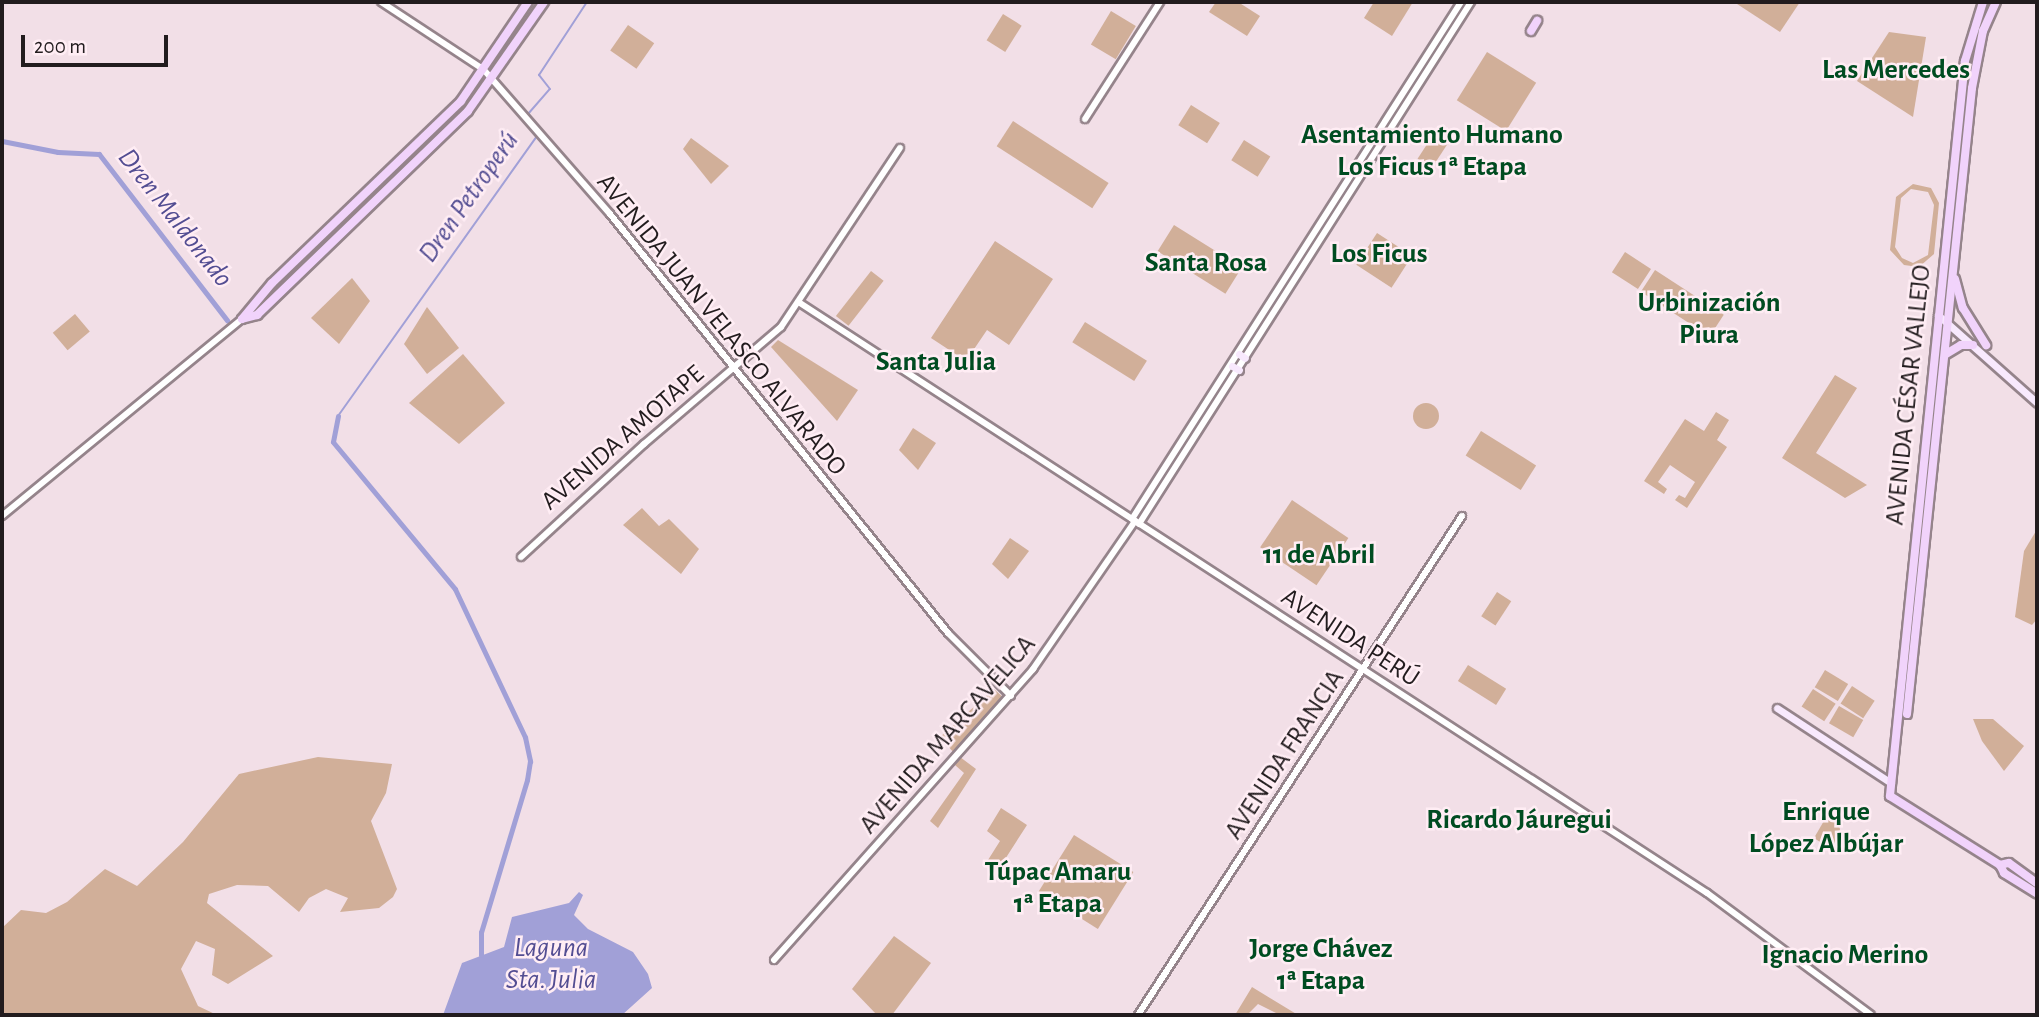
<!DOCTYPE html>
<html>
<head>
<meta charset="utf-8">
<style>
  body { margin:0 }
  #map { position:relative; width:2039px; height:1017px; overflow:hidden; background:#f2dfe7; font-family:"Alegreya Sans",sans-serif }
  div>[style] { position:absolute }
  .green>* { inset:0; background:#d1af99; transform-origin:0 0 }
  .round { border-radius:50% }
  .water>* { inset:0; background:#a1a0d7 }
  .stream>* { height:2px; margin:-1px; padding:0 1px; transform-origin:1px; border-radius:1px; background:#a1a0d7 }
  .canal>* { height:5px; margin:-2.5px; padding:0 2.5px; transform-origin:2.5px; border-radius:2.5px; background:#a1a0d7 }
  .roads { filter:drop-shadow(2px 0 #95848b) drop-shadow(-2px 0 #95848b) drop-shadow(0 2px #95848b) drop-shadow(0 -2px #95848b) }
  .tertiary>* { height:6px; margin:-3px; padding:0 3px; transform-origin:3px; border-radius:3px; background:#fff }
  .secondary>* { height:7px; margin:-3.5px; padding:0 3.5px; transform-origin:3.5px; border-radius:3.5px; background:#f8e9fd }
  .primary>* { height:8px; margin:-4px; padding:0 4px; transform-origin:4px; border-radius:4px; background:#f1d3fb }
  span { translate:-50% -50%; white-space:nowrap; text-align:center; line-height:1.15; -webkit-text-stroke:5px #ffedf4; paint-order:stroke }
  .street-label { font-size:26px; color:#221c1e }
  .neighbourhood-label { font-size:28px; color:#004c21; font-weight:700 }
  .water-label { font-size:28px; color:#534d92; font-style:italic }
  .frame { position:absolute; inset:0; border:4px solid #221c1e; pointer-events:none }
  .scale { position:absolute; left:21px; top:35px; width:147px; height:32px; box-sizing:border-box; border:4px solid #221c1e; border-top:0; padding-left:9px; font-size:21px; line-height:24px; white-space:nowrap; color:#221c1e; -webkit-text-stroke:5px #ffedf4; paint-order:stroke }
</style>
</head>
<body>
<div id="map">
  <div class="green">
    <div style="clip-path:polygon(1216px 2px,1238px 2px,1260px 16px,1247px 36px,1209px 12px)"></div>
    <div style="clip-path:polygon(1374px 2px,1413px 2px,1392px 36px,1364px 18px)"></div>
    <div style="clip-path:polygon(1734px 2px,1800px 2px,1780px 32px)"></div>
    <div style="left:1111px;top:11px;width:29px;height:39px;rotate:31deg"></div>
    <div style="left:1003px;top:14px;width:22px;height:31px;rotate:32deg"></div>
    <div style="left:628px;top:25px;width:32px;height:31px;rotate:35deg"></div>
    <div style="clip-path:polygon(1889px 32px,1926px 37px,1913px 117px,1857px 81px)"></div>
    <div style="left:1487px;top:52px;width:58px;height:57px;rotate:32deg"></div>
    <div style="left:1191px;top:105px;width:34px;height:24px;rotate:32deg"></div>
    <div style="left:1013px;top:121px;width:114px;height:30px;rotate:33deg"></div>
    <div style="left:1435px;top:132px;width:17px;height:32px;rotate:33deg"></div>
    <div style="clip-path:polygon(691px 138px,729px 166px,711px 184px,683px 149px)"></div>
    <div style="left:1244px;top:140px;width:31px;height:24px;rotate:32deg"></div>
    <div style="clip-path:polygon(evenodd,1913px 184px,1931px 188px,1939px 203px,1934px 254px,1919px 267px,1904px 265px,1890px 250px,1896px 197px,1913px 184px,1911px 189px,1928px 192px,1934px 205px,1928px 255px,1913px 263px,1902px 258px,1895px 247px,1901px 198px,1911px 189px)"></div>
    <div style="left:1174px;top:225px;width:80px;height:31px;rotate:32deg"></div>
    <div style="left:1377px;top:233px;width:42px;height:38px;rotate:33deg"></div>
    <div style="clip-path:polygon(995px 241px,1053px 279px,1009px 345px,987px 330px,966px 361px,931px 338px)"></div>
    <div style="left:1625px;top:252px;width:31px;height:24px;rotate:33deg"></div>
    <div style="left:1655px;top:270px;width:82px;height:26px;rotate:33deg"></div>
    <div style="left:871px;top:271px;width:16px;height:57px;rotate:38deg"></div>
    <div style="clip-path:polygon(352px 278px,370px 301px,339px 344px,311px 318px)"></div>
    <div style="clip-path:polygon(427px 307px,459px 348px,427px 374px,404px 344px)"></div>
    <div style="left:75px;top:314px;width:23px;height:29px;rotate:50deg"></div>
    <div style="left:1085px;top:322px;width:73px;height:24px;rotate:32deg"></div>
    <div style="clip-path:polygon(778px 340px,858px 390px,837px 421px,771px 347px)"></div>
    <div style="clip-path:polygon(463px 354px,505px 403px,459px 444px,409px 403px)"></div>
    <div style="clip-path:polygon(1835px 375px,1857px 388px,1816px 453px,1867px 485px,1845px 498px,1782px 458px)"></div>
    <div class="round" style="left:1413px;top:403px;width:26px;height:26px"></div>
    <div style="clip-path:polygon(1716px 412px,1729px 420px,1717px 440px,1727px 447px,1687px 508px,1675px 500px,1679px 495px,1685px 498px,1695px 482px,1670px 465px,1658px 482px,1667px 489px,1664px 494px,1644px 481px,1685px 419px,1704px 431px)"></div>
    <div style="clip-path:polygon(913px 428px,936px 443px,918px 470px,899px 450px)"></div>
    <div style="left:1481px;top:431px;width:65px;height:29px;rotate:32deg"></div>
    <div style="left:1292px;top:500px;width:68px;height:57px;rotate:34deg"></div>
    <div style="clip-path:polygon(642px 508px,659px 526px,669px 519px,699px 549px,681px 574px,623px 525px)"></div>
    <div style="clip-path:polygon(2036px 531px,2037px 619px,2032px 625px,2015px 617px,2024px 551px)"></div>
    <div style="clip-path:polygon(1010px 538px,1029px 551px,1008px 579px,992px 564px)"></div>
    <div style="left:1497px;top:592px;width:17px;height:29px;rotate:33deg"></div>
    <div style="left:1468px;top:665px;width:45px;height:19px;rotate:32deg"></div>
    <div style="left:1825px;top:670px;width:27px;height:20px;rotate:31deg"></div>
    <div style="left:1852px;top:686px;width:27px;height:21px;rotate:33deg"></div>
    <div style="clip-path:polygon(994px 689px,1004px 698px,954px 753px,940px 737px)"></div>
    <div style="left:1813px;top:689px;width:27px;height:21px;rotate:33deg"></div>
    <div style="left:1839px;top:706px;width:28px;height:20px;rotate:30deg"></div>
    <div style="clip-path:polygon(1973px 719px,1993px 719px,2024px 746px,2004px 771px,1982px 741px)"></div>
    <div style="clip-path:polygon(318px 757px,392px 764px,386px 793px,371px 821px,397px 889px,393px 897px,379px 908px,340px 912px,348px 898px,326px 889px,309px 898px,299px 912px,268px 886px,237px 885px,209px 894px,207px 903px,273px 956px,228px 984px,212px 975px,215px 949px,196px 941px,181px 969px,198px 1006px,217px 1015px,2px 1015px,2px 928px,21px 910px,46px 913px,67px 902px,105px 869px,137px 886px,183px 842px,239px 774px)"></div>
    <div style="clip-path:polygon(960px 757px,976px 769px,938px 828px,930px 821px,964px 773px,955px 765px)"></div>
    <div style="clip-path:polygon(1832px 807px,1840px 829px,1835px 852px,1814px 838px)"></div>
    <div style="clip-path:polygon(1001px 808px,1027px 825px,1000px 867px,988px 860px,1000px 841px,987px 831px)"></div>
    <div style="left:1074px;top:835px;width:70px;height:67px;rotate:32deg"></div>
    <div style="clip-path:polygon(894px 936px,931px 963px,892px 1015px,877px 1015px,852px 989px)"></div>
    <div style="clip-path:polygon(1252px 987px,1298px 1015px,1280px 1015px,1258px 1004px,1247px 1015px,1235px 1015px)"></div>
  </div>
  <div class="water">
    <div style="clip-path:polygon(579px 892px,583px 895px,574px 915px,588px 929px,633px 952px,648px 974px,652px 988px,622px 1015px,443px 1015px,462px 963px,504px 947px,512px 917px,569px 903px)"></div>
  </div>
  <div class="stream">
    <div style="left:528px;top:114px;width:33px;rotate:-49deg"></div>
    <div style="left:550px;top:89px;width:18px;rotate:-128deg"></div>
    <div style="left:539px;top:75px;width:87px;rotate:-56.7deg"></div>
    <div style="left:338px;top:416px;width:344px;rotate:-54.6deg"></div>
    <div style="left:537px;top:136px;width:21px;rotate:-127deg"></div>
  </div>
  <div class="canal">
    <div style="left:2px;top:141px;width:57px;rotate:11.1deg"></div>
    <div style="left:58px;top:152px;width:41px;rotate:2.8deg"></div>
    <div style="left:99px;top:154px;width:210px;rotate:52.4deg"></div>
    <div style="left:338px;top:416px;width:26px;rotate:101deg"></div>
    <div style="left:333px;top:442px;width:191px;rotate:50.3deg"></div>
    <div style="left:455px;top:589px;width:164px;rotate:64.7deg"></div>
    <div style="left:525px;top:737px;width:25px;rotate:78deg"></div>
    <div style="left:530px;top:761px;width:19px;rotate:99deg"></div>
    <div style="left:527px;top:780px;width:159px;rotate:106.8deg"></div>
    <div style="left:481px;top:932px;width:23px;rotate:90deg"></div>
  </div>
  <div class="roads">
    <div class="tertiary">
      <div style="left:381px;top:2px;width:123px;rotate:33.4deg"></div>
      <div style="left:484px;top:70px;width:191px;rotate:48.8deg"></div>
      <div style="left:610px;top:214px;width:538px;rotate:51.11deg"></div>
      <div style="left:948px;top:633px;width:89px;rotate:45deg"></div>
      <div style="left:1085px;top:119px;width:139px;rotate:-57.3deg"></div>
      <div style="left:800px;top:303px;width:1082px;rotate:33.04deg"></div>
      <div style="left:1707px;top:893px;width:204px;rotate:36.6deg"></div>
      <div style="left:2px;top:516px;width:310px;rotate:-39.4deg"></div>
      <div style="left:1132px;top:519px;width:613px;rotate:-57.53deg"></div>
      <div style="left:1139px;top:524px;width:619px;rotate:-57.54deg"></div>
      <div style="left:521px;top:557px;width:167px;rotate:-42.6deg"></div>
      <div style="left:644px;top:444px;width:180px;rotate:-40.5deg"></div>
      <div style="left:781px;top:327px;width:215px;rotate:-56.4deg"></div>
      <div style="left:774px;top:960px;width:390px;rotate:-48.3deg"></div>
      <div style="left:1033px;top:669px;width:180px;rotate:-55.4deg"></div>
      <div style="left:1138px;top:1015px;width:595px;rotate:-57deg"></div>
    </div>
    <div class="secondary">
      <div style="left:1938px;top:315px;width:132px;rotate:41.6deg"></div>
      <div style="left:1239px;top:354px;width:7px;rotate:34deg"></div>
      <div style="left:1232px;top:366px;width:8px;rotate:30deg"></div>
      <div style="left:1777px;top:708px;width:136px;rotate:33.3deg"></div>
    </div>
    <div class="primary">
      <div style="left:1983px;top:2px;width:62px;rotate:107deg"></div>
      <div style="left:1965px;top:61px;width:739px;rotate:95.83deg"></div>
      <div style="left:1890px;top:796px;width:130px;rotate:32.1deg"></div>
      <div style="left:2000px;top:865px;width:9px;rotate:63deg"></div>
      <div style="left:2004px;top:873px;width:39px;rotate:32deg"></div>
      <div style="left:1531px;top:31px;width:12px;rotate:-59deg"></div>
      <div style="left:1955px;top:279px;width:30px;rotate:75deg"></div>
      <div style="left:1963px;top:308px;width:44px;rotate:58.1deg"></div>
      <div style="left:242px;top:319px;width:16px;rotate:-15deg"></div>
      <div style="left:257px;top:315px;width:293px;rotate:-44deg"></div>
      <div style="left:468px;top:111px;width:133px;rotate:-55.1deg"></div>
      <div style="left:242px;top:319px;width:47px;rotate:-50.2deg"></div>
      <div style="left:272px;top:283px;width:262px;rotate:-43.9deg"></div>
      <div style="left:461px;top:101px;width:120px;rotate:-55.9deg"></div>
      <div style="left:1946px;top:354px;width:17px;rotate:-31deg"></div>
      <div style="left:1961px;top:345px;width:12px"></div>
      <div style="left:1907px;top:714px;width:629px;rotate:-84.07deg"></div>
      <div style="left:1972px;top:88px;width:58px;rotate:-79.1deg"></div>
      <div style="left:1983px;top:31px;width:32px;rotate:-66deg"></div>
      <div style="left:2000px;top:865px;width:9px;rotate:-13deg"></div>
      <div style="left:2009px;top:863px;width:34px;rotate:36deg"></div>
    </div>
  </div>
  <div class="street-label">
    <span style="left:721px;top:325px;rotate:51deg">AVENIDA JUAN VELASCO ALVARADO</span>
    <span style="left:1909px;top:395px;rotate:-84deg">AVENIDA CÉSAR VALLEJO</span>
    <span style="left:623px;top:438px;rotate:-41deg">AVENIDA AMOTAPE</span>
    <span style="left:1350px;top:638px;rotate:33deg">AVENIDA PERÚ</span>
    <span style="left:948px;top:735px;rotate:-49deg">AVENIDA MARCAVELICA</span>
    <span style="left:1285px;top:755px;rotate:-57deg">AVENIDA FRANCIA</span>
  </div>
  <div class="neighbourhood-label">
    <span style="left:1896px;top:70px">Las Mercedes</span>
    <span style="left:1432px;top:151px">Asentamiento Humano<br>Los Ficus 1ª Etapa</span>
    <span style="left:1379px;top:254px">Los Ficus</span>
    <span style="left:1206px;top:263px">Santa Rosa</span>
    <span style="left:1709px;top:319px">Urbinización<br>Piura</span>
    <span style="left:936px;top:362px">Santa Julia</span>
    <span style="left:1319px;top:555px">11 de Abril</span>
    <span style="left:1826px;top:828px">Enrique<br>López Albújar</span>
    <span style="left:1519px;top:820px">Ricardo Jáuregui</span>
    <span style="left:1058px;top:888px">Túpac Amaru<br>1ª Etapa</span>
    <span style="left:1321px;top:965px">Jorge Chávez<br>1ª Etapa</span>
    <span style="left:1845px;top:955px">Ignacio Merino</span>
  </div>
  <div class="water-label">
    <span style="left:469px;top:197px;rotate:-55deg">Dren Petroperú</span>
    <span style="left:175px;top:218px;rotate:52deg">Dren Maldonado</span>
    <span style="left:551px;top:964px">Laguna<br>Sta. Julia</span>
  </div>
  <div class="frame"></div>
  <div class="scale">200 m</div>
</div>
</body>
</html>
